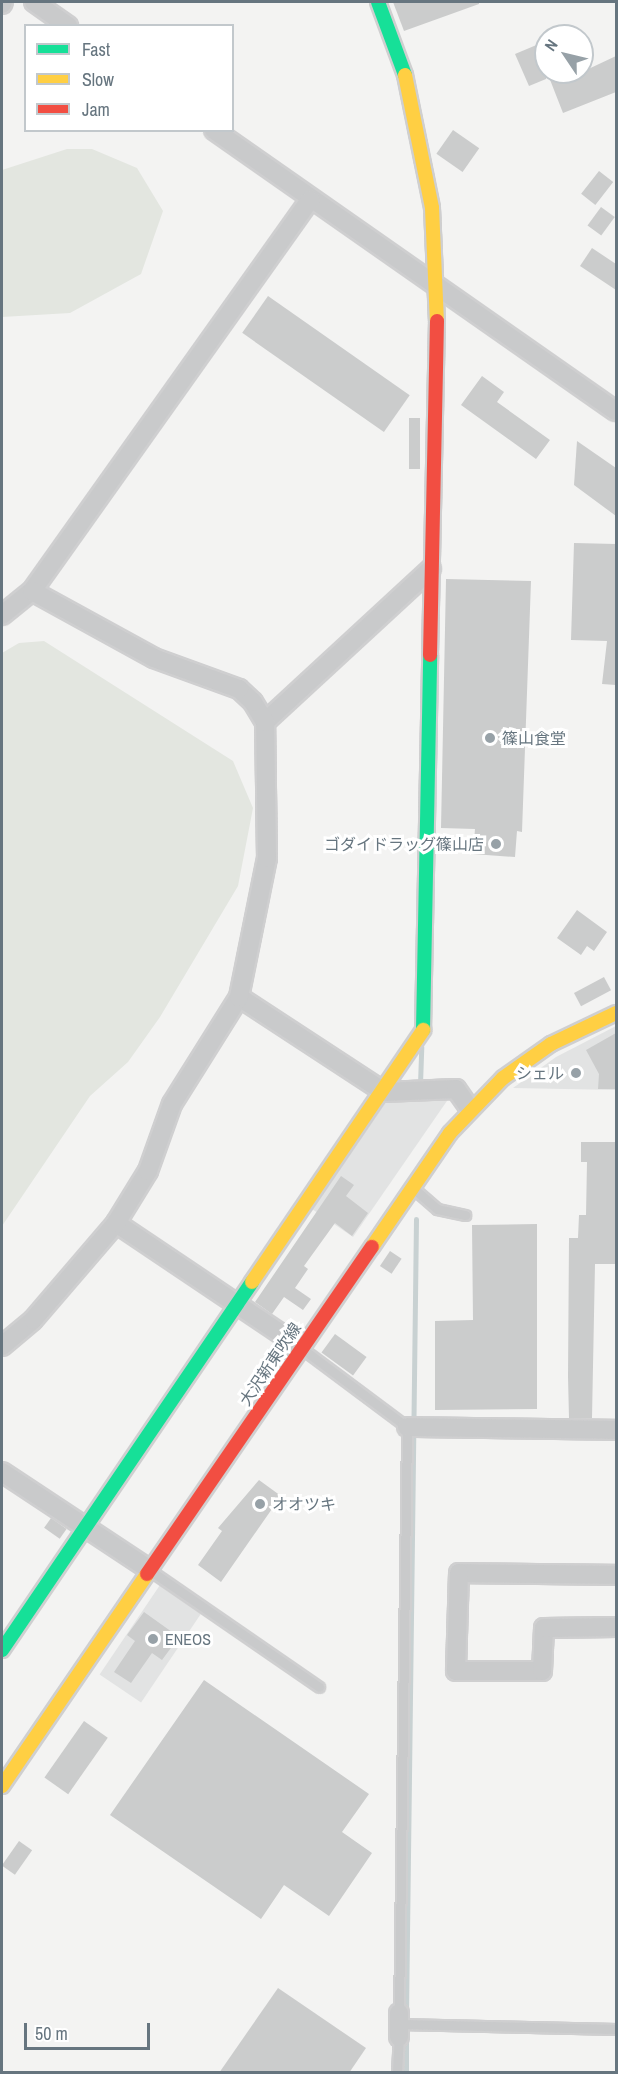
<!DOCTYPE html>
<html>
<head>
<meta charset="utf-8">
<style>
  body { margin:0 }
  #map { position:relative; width:618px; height:2074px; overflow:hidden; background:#f3f3f2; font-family:"Archivo Narrow","Noto Sans JP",sans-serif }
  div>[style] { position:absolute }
  .built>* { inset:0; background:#e2e3e3; transform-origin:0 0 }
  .green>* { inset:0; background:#e3e6e0 }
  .stream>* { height:5px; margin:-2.5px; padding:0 2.5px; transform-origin:2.5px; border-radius:2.5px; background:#c8d1d2 }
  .building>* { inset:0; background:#cbcccc; transform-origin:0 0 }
  .roads { filter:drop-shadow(2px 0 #cfcfd0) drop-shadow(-2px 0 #cfcfd0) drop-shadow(0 2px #cfcfd0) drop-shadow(0 -2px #cfcfd0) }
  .lane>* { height:9px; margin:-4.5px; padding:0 4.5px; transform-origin:4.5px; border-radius:4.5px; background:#c9cacb }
  .street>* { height:18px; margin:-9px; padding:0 9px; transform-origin:9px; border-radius:9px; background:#c9cacb }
  .fast>* { height:14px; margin:-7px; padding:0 7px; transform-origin:7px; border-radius:7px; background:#16e098 }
  .slow>* { height:14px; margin:-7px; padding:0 7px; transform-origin:7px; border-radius:7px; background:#ffcf43 }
  .jam>* { height:14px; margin:-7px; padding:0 7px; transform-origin:7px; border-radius:7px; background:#f24e42 }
  .dots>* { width:16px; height:16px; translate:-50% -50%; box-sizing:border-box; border:3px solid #fff; border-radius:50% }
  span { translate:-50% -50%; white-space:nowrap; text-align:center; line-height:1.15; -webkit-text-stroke:6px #fff; paint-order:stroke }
  .poi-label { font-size:16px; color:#66757f }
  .left { translate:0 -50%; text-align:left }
  .right { translate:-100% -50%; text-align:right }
  .street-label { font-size:16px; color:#66757f }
  .frame { position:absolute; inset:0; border:3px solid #66757f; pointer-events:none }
  .legend { position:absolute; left:24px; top:24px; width:210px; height:108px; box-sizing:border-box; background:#fff; border:2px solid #c2c8cc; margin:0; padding:8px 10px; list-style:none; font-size:18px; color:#66757f }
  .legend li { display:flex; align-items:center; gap:12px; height:30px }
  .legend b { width:30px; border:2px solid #c2c8cc }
  .north { position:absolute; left:534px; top:24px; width:60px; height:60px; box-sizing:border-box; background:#fff; border:2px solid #c2c8cc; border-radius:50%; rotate:305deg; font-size:16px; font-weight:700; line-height:24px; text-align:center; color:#66757f }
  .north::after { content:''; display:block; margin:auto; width:21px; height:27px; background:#97a1a7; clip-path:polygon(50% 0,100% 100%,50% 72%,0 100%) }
  .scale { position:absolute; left:24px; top:2023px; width:126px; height:27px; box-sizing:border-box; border:3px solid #66757f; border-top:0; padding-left:8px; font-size:18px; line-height:21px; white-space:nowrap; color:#66757f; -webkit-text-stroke:4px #fff; paint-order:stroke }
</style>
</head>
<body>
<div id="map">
  <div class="built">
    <div style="clip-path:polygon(616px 1026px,616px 1090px,513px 1088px,556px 1057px)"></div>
    <div style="clip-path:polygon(449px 1098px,353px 1237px,312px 1209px,388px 1099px)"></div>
    <div style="left:160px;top:1585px;width:50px;height:108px;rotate:34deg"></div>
  </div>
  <div class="green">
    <div style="clip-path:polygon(67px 149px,92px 149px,137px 168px,163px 211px,141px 274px,70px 313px,2px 317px,2px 170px)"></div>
    <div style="clip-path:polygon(44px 641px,233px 761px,253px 808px,238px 886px,160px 1017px,128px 1062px,90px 1096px,2px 1226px,2px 653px,19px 643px)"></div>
  </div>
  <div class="stream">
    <div style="left:420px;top:1084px;width:37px;rotate:-88deg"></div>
    <div style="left:406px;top:2015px;width:796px;rotate:-89.28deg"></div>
    <div style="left:406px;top:2072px;width:36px;rotate:-90deg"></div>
  </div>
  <div class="building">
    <div style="clip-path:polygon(393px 2px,479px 2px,479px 4px,404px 31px)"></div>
    <div style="clip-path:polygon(546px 41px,546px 79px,529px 86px,515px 54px)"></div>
    <div style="clip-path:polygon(616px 56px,616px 92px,563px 113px,547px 72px,582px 72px)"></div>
    <div style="left:453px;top:130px;width:32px;height:29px;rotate:35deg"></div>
    <div style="left:599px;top:171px;width:18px;height:29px;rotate:38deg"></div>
    <div style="left:601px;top:207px;width:17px;height:23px;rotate:36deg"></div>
    <div style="clip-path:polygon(592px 248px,616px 264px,616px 290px,580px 266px)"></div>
    <div style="left:268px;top:296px;width:173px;height:45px;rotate:35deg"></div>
    <div style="clip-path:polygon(482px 376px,504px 392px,497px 402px,550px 440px,536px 459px,461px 405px)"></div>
    <div style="left:409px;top:418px;width:11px;height:51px"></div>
    <div style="clip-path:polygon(577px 441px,616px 468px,616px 516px,574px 485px)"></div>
    <div style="clip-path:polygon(574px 543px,616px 544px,616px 685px,602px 684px,607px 641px,571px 640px)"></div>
    <div style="clip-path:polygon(446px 579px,531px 581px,522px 832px,517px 831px,515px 857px,473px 854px,475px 829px,441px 828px)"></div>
    <div style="clip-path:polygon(577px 910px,607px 932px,594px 951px,587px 946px,581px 955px,557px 938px)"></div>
    <div style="left:604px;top:977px;width:15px;height:34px;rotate:62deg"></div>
    <div style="clip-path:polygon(616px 1033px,616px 1089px,598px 1089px,599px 1074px,586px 1050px)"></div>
    <div style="clip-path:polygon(581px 1142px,615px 1142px,616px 1264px,595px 1264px,592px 1418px,569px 1418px,568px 1377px,569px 1238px,578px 1238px,579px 1215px,586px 1215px,587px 1162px,581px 1162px)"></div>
    <div style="clip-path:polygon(341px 1176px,354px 1185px,346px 1196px,368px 1213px,352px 1236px,335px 1223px,304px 1266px,308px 1269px,295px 1288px,311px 1299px,303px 1310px,284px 1297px,272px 1314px,255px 1302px)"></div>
    <div style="clip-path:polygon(537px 1224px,537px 1409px,435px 1410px,435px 1321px,473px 1320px,472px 1225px)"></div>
    <div style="left:390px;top:1251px;width:14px;height:18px;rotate:34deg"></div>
    <div style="left:335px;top:1334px;width:39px;height:23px;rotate:36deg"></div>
    <div style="clip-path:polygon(259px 1480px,281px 1496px,221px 1582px,198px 1565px,222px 1531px,218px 1528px)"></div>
    <div style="left:51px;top:1518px;width:19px;height:12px;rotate:35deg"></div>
    <div style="clip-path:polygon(144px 1612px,179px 1637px,162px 1660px,152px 1653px,131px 1683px,114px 1672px,135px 1641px,127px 1635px)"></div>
    <div style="clip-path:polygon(204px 1680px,369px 1794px,342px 1832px,372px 1853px,329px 1916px,284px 1885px,261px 1919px,110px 1815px)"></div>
    <div style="left:84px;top:1721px;width:29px;height:69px;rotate:35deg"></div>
    <div style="left:19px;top:1841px;width:16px;height:30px;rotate:35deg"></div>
    <div style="clip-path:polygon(278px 1988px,366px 2048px,349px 2073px,219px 2073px)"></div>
  </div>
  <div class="roads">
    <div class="lane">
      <div style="left:413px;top:1188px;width:32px;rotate:41deg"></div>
      <div style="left:437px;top:1209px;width:29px;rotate:12deg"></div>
      <div style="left:304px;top:1350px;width:129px;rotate:36.8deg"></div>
      <div style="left:407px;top:1427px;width:586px;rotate:90.78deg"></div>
      <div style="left:151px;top:1571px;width:204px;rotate:34.6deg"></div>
      <div style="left:399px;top:2024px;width:217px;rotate:1.3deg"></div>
      <div style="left:397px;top:2072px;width:35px;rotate:-87deg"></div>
    </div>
    <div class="street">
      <div style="left:34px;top:2px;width:42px;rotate:35.2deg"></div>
      <div style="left:2px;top:4px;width:2px;rotate:-63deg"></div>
      <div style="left:214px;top:130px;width:490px;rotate:35deg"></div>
      <div style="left:2px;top:615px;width:38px;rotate:-39deg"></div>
      <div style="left:32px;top:591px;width:480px;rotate:-54.6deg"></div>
      <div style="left:265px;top:722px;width:226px;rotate:-42.7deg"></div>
      <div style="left:239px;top:997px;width:173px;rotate:33.2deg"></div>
      <div style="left:384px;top:1092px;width:72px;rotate:-2.4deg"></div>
      <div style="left:456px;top:1089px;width:24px;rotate:55deg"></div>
      <div style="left:116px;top:1223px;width:224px;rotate:33.9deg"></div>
      <div style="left:2px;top:1346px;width:40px;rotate:-40deg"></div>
      <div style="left:33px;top:1320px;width:128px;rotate:-49.4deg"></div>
      <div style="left:116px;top:1223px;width:61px;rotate:-58.4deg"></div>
      <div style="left:148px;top:1171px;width:71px;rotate:-70.3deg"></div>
      <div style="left:172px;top:1104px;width:126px;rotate:-57.9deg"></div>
      <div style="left:239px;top:997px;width:142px;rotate:-78.6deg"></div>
      <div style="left:267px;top:858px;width:136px;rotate:-90.8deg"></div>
      <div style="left:265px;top:722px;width:23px;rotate:-121deg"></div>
      <div style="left:253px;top:702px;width:19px;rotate:-137deg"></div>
      <div style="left:239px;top:689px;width:90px;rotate:-160deg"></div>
      <div style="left:154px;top:658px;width:139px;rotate:-151.2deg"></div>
      <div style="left:407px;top:1427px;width:209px;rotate:0.8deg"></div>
      <div style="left:2px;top:1472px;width:178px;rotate:33.5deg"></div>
      <div style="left:616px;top:1575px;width:157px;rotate:-179.3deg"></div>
      <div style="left:459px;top:1573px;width:98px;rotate:91.8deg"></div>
      <div style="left:456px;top:1671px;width:86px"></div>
      <div style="left:542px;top:1671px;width:43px;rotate:-87.3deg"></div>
      <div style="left:544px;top:1628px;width:72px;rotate:-0.8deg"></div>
      <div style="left:399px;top:2037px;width:24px;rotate:-90deg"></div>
    </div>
    <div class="fast">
      <div style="left:378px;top:2px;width:78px;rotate:69.7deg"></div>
      <div style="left:423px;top:1030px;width:375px;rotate:-88.9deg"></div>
      <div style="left:2px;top:1650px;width:445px;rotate:-55.8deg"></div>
    </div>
    <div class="slow">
      <div style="left:405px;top:75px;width:136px;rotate:78.5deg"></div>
      <div style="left:432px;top:208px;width:113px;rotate:87.5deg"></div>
      <div style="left:372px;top:1247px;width:138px;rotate:-55.6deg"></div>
      <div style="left:450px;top:1133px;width:76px;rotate:-46.1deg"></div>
      <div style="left:503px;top:1078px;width:59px;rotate:-35.3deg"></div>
      <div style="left:551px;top:1044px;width:72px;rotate:-25.5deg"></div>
      <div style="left:252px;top:1282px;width:305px;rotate:-55.8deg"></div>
      <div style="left:2px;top:1786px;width:257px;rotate:-55.6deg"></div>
    </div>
    <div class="jam">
      <div style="left:430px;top:655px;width:334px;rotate:-88.8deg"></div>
      <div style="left:147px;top:1574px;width:397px;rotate:-55.5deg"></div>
    </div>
  </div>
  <div class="dots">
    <div style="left:490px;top:738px;background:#97a1a7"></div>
    <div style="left:496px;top:844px;background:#97a1a7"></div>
    <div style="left:576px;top:1073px;background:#97a1a7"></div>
    <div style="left:260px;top:1504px;background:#97a1a7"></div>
    <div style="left:153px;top:1639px;background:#97a1a7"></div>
  </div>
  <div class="poi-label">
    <span class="left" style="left:502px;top:738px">篠山食堂</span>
    <span class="right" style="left:484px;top:844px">ゴダイドラッグ篠山店</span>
    <span class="right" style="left:564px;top:1073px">シェル</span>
    <span class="left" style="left:272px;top:1504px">オオツキ</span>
    <span class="left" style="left:165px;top:1639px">ENEOS</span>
  </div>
  <div class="street-label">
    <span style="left:270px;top:1364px;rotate:-56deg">大沢新東吹線</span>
  </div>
  <div class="frame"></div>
  <ul class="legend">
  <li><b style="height:8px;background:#16e098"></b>Fast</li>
  <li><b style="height:8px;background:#ffcf43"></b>Slow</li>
  <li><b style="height:8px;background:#f24e42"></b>Jam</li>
  </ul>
  <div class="north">N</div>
  <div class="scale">50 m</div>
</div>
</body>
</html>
